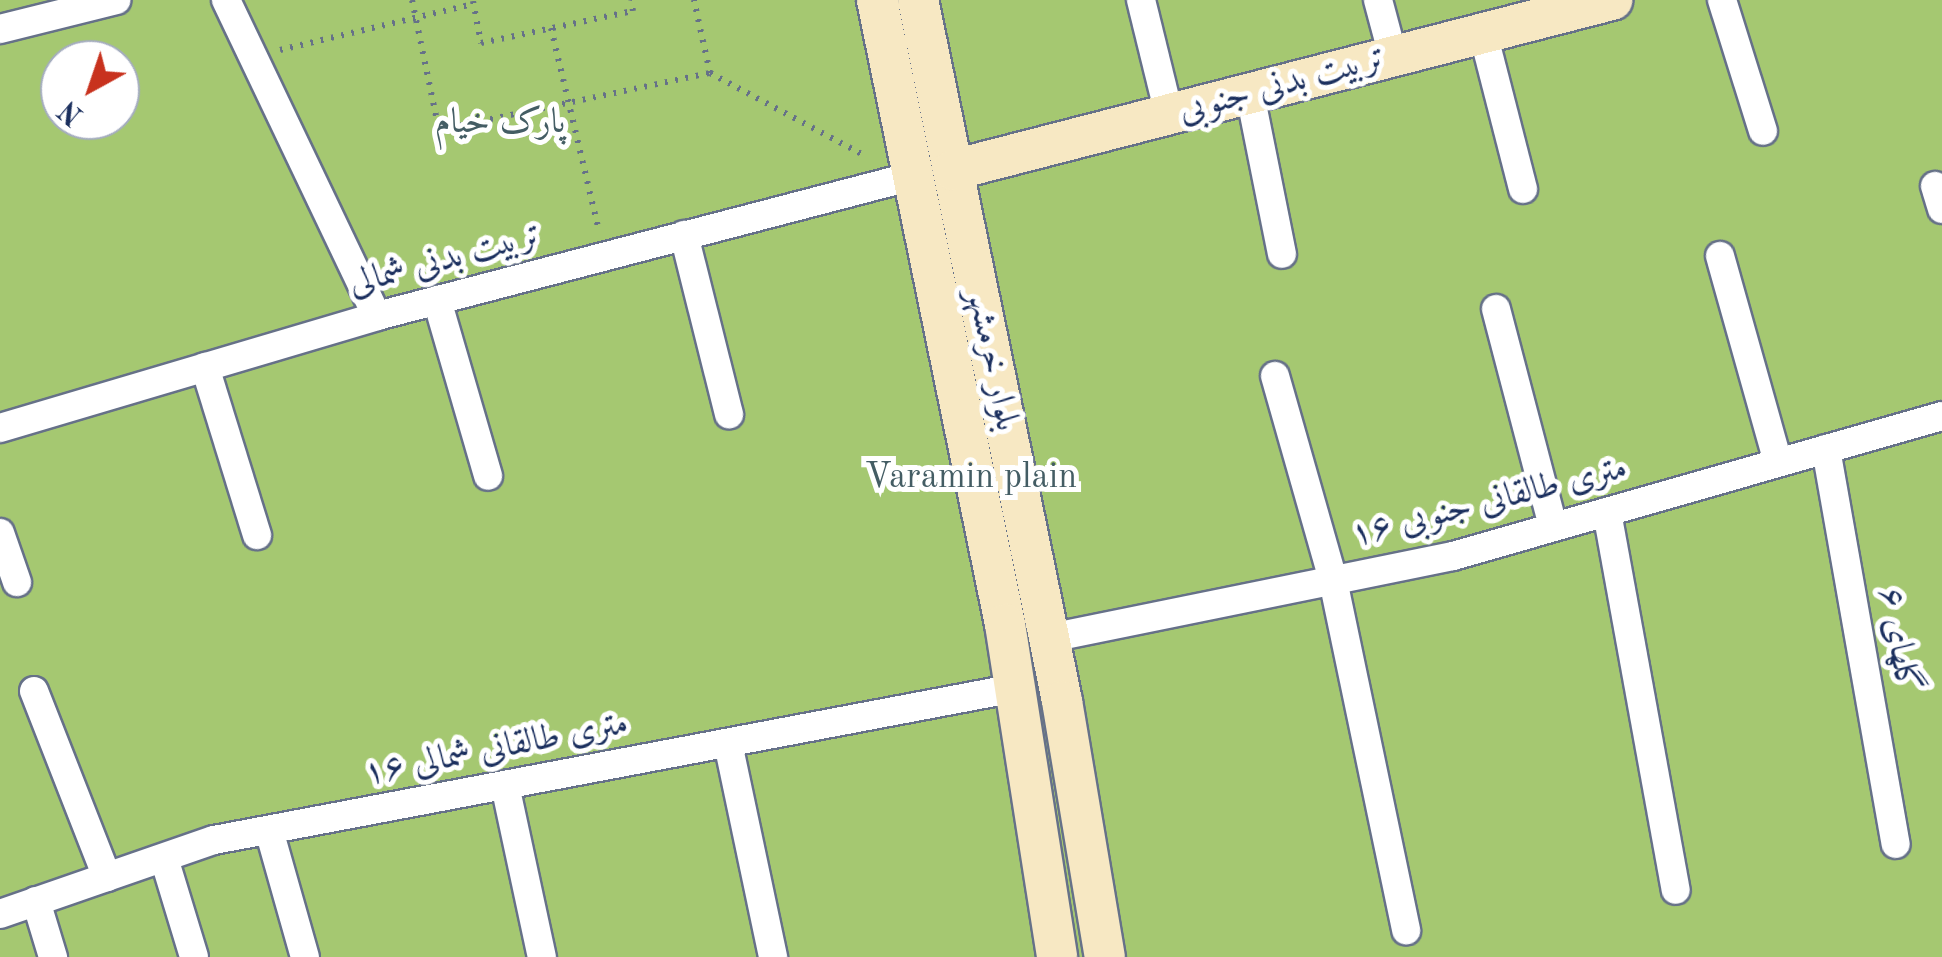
<!DOCTYPE html>
<html>
<head>
<meta charset="utf-8">
<style>
  body { margin:0 }
  #map { position:relative; width:1942px; height:957px; overflow:hidden; background:#f0ecd6; font-family:"Old Standard TT",Amiri,serif }
  div>[style] { position:absolute }
  .green>* { inset:0; background:#a5c871 }
  .path>* { height:6px; margin-top:-3px; transform-origin:0; background:repeating-linear-gradient(90deg,#667188 0 2.5px,transparent 0 10.5px) }
  .roads { filter:drop-shadow(2px 0 #667188) drop-shadow(-2px 0 #667188) drop-shadow(0 2px #667188) drop-shadow(0 -2px #667188) }
  .street>* { height:28px; margin:-14px; padding:0 14px; transform-origin:14px; border-radius:14px; background:#fff }
  .secondary>* { height:40px; margin:-20px; padding:0 20px; transform-origin:20px; border-radius:20px; background:#f7e8c3 }
  span { translate:-50% -50%; white-space:nowrap; text-align:center; line-height:1.15; -webkit-text-stroke:10px #fff; paint-order:stroke }
  .street-label { font-size:35px; color:#1b2f5e }
  .park-label { font-size:35px; color:#445d64 }
  .north { position:absolute; left:40px; top:40px; width:100px; height:100px; box-sizing:border-box; background:#fff; border:2px solid #a4acbf; border-radius:50%; rotate:220deg; font-size:28px; font-weight:700; line-height:40px; text-align:center; color:#1b2f5e }
  .north::after { content:''; display:block; margin:auto; width:35px; height:45px; background:#c8321e; clip-path:polygon(50% 0,100% 100%,50% 72%,0 100%) }
</style>
</head>
<body>
<div id="map">
  <div class="green">
    <div style="clip-path:polygon(evenodd,0 0,1942px 0,1942px 957px,0 957px,0 0,60px 60px,120px 60px,120px 120px,60px 120px,60px 60px)"></div>
  </div>
  <div class="path">
    <div style="left:412px;top:0;width:133px;rotate:78.3deg"></div>
    <div style="left:439px;top:130px;width:277px;rotate:-11.9deg"></div>
    <div style="left:710px;top:73px;width:75px;rotate:-102.4deg"></div>
    <div style="left:473px;top:1px;width:43px;rotate:79.2deg"></div>
    <div style="left:481px;top:43px;width:155px;rotate:-11.9deg"></div>
    <div style="left:633px;top:11px;width:11px;rotate:-100deg"></div>
    <div style="left:551px;top:28px;width:209px;rotate:76.7deg"></div>
    <div style="left:280px;top:50px;width:198px;rotate:-13.4deg"></div>
    <div style="left:710px;top:73px;width:178px;rotate:28.1deg"></div>
  </div>
  <div class="roads">
    <div class="street">
      <div style="left:226px;top:0;width:350px;rotate:64.5deg"></div>
      <div style="left:1141px;top:0;width:117px;rotate:76.2deg"></div>
      <div style="left:1378px;top:0;width:58px;rotate:75deg"></div>
      <div style="left:1722px;top:0;width:137px;rotate:72.6deg"></div>
      <div style="left:0;top:29px;width:120px;rotate:-14deg"></div>
      <div style="left:1483px;top:33px;width:161px;rotate:75.6deg"></div>
      <div style="left:1250px;top:94px;width:163px;rotate:78.7deg"></div>
      <div style="left:1935px;top:186px;width:24px;rotate:73deg"></div>
      <div style="left:684px;top:235px;width:185px;rotate:75.9deg"></div>
      <div style="left:1720px;top:256px;width:214px;rotate:74.3deg"></div>
      <div style="left:437px;top:300px;width:183px;rotate:73.8deg"></div>
      <div style="left:1496px;top:309px;width:225px;rotate:75.3deg"></div>
      <div style="left:205px;top:367px;width:176px;rotate:72.8deg"></div>
      <div style="left:1275px;top:376px;width:212px;rotate:74.1deg"></div>
      <div style="left:1333px;top:580px;width:358px;rotate:78.2deg"></div>
      <div style="left:0;top:428px;width:393px;rotate:-16.5deg"></div>
      <div style="left:377px;top:316px;width:554px;rotate:-14.64deg"></div>
      <div style="left:1826px;top:449px;width:401px;rotate:80deg"></div>
      <div style="left:1607px;top:512px;width:384px;rotate:79.7deg"></div>
      <div style="left:0;top:533px;width:52px;rotate:70.9deg"></div>
      <div style="left:1050px;top:638px;width:411px;rotate:-11.5deg"></div>
      <div style="left:1453px;top:556px;width:509px;rotate:-15.98deg"></div>
      <div style="left:34px;top:691px;width:200px;rotate:68.6deg"></div>
      <div style="left:728px;top:743px;width:219px;rotate:78.1deg"></div>
      <div style="left:505px;top:785px;width:176px;rotate:77.9deg"></div>
      <div style="left:269px;top:830px;width:132px;rotate:74.2deg"></div>
      <div style="left:164px;top:858px;width:103px;rotate:73.1deg"></div>
      <div style="left:36px;top:901px;width:59px;rotate:73.1deg"></div>
      <div style="left:0;top:914px;width:226px;rotate:-19.1deg"></div>
      <div style="left:214px;top:840px;width:815px;rotate:-10.74deg"></div>
    </div>
    <div class="secondary">
      <div style="left:877px;top:0;width:637px;rotate:78.41deg"></div>
      <div style="left:1005px;top:624px;width:337px;rotate:81.1deg"></div>
      <div style="left:918px;top:0;width:716px;rotate:78.39deg"></div>
      <div style="left:1062px;top:701px;width:260px;rotate:80.5deg"></div>
      <div style="left:953px;top:170px;width:681px;rotate:-14.47deg"></div>
    </div>
  </div>
  <div class="street-label">
    <span style="left:1282px;top:85px;rotate:-15deg">تربیت بدنی جنوبی</span>
    <span style="left:445px;top:260px;rotate:-15deg">تربیت بدنی شمالی</span>
    <span style="left:992px;top:360px;rotate:78deg">بلوار خرمشهر</span>
    <span style="left:1489px;top:502px;rotate:-14deg">۱۶ متری طالقانی جنوبی</span>
    <span style="left:1898px;top:640px;rotate:80deg">گلهای ۶</span>
    <span style="left:496px;top:749px;rotate:-11deg">۱۶ متری طالقانی شمالی</span>
  </div>
  <div class="park-label">
    <span style="left:500px;top:123px">پارک خیام</span>
    <span style="left:971px;top:478px">Varamin plain</span>
  </div>
  <div class="north">N</div>
</div>
</body>
</html>
